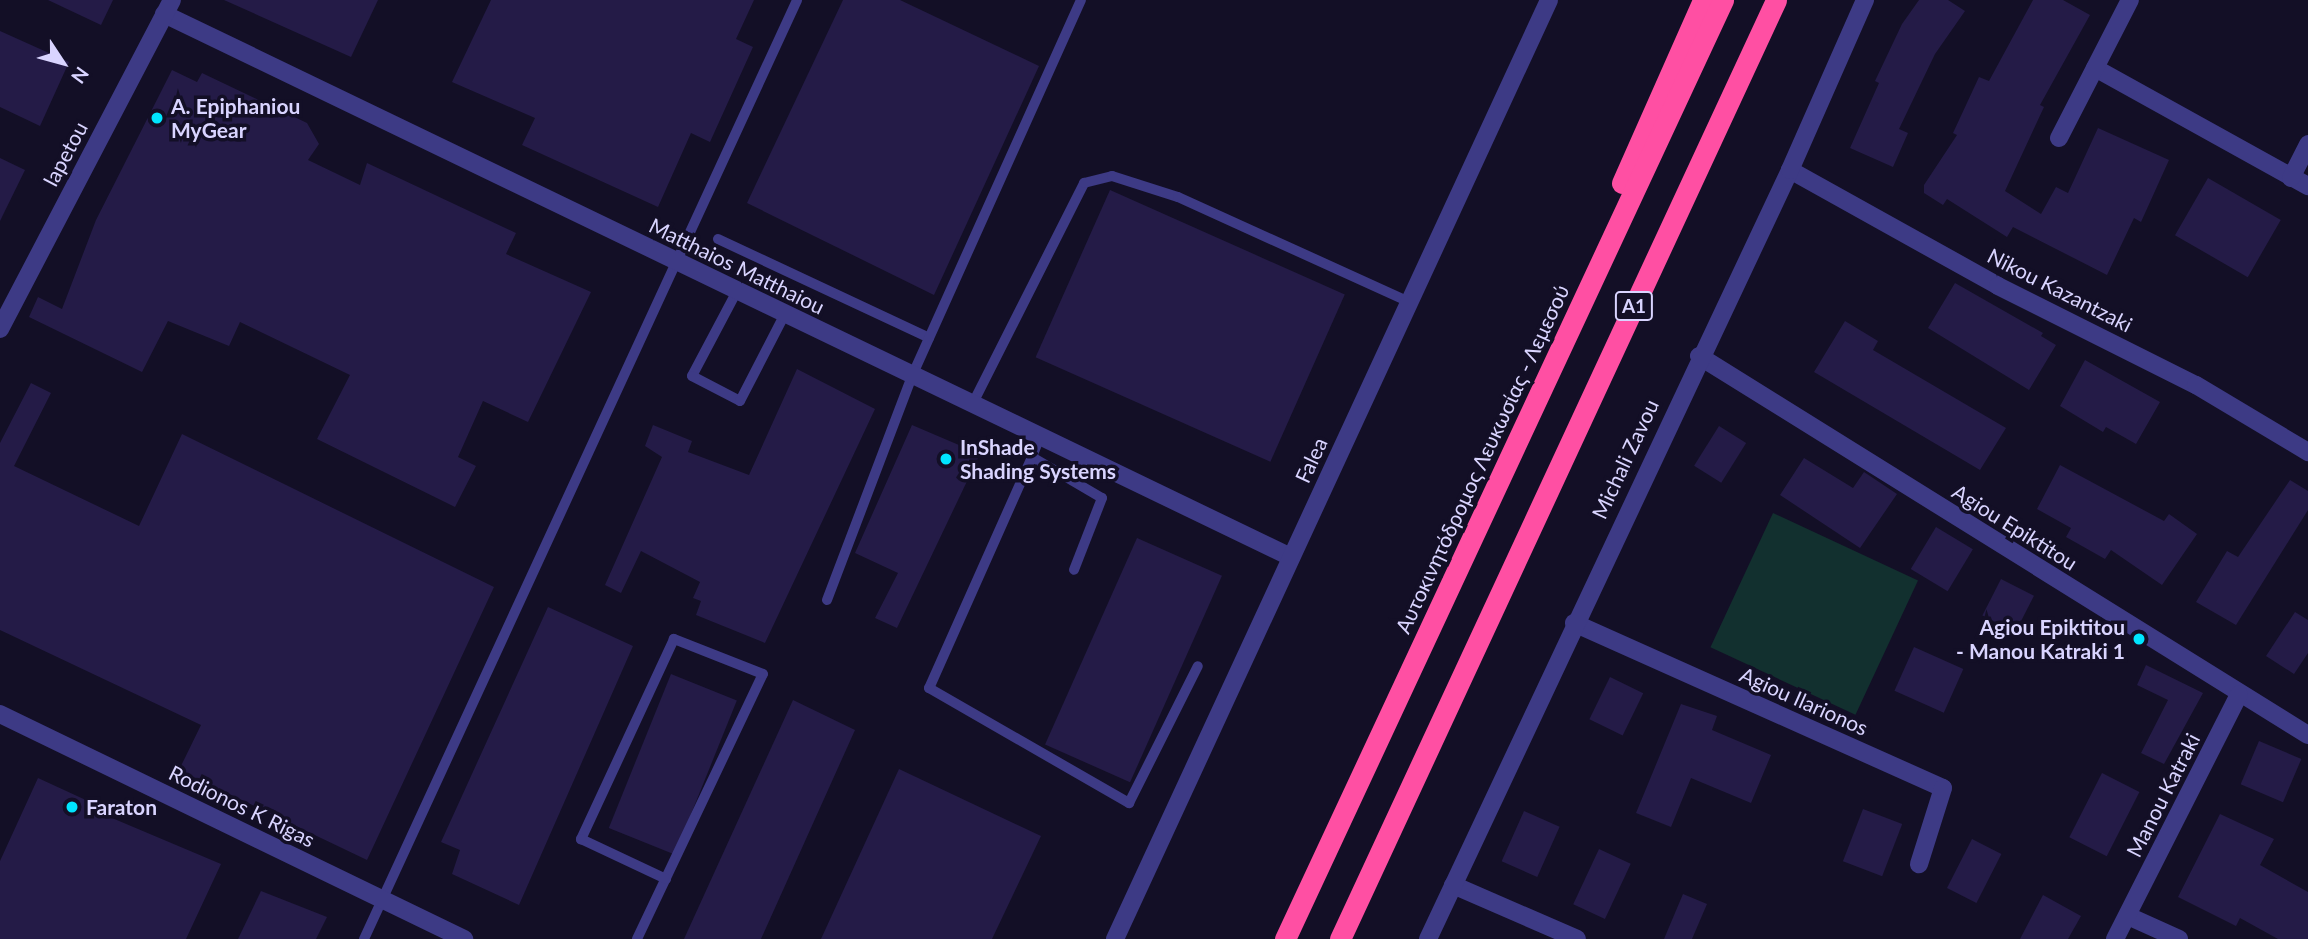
<!DOCTYPE html>
<html>
<head>
<meta charset="utf-8">
<style>
  body { margin:0 }
  #map { position:relative; width:2308px; height:939px; overflow:hidden; background:#130f26; font-family:Lato,sans-serif }
  div>[style] { position:absolute }
  .green>* { inset:0; background:#12302f; transform-origin:0 0 }
  .building>* { inset:0; background:#241b47; transform-origin:0 0 }
  .lane>* { height:10px; margin:-5px; padding:0 5px; transform-origin:5px; border-radius:5px; background:#3d3a85 }
  .street>* { height:18px; margin:-9px; padding:0 9px; transform-origin:9px; border-radius:9px; background:#3d3a85 }
  .highway>* { height:21px; margin:-10.5px; padding:0 10.5px; transform-origin:10.5px; border-radius:10.5px; background:#ff4fa3 }
  .dots>* { width:19px; height:19px; translate:-50% -50%; box-sizing:border-box; border:4px solid #130f26; border-radius:50% }
  span { translate:-50% -50%; white-space:nowrap; text-align:center; line-height:1.15; -webkit-text-stroke:7px #130f26; paint-order:stroke }
  .shield-label span { padding:2px 5px; background:#130f26; border:2px solid; border-radius:5px; -webkit-text-stroke-width:0 }
  .shield-label { font-size:19px; color:#d9d4ff; font-weight:700 }
  .poi-label { font-size:21px; color:#d9d4ff; font-weight:700 }
  .left { translate:0 -50%; text-align:left }
  .right { translate:-100% -50%; text-align:right }
  .street-label { font-size:21px; color:#d9d4ff }
  .north { position:absolute; left:28px; top:28px; width:70px; height:70px; -webkit-text-stroke:5px #130f26; paint-order:stroke; rotate:126deg; font-size:19px; font-weight:700; line-height:28px; text-align:center; color:#d9d4ff }
  .north::after { content:''; display:block; margin:auto; width:24px; height:32px; background:#d9d4ff; clip-path:polygon(50% 0,100% 100%,50% 72%,0 100%) }
</style>
</head>
<body>
<div id="map">
  <div class="green">
    <div style="left:1773px;top:513px;width:160px;height:148px;rotate:25deg"></div>
  </div>
  <div class="building">
    <div style="clip-path:polygon(48px 0,113px 0,101px 25px)"></div>
    <div style="clip-path:polygon(224px 0,378px 0,351px 57px)"></div>
    <div style="clip-path:polygon(491px 0,754px 0,736px 39px,753px 47px,710px 142px,691px 133px,658px 207px,522px 145px,535px 118px,452px 82px)"></div>
    <div style="clip-path:polygon(843px 0,900px 0,1039px 66px,934px 295px,747px 203px)"></div>
    <div style="clip-path:polygon(1919px 0,1948px 0,1965px 11px,1935px 54px,1899px 129px,1908px 133px,1893px 167px,1850px 148px,1879px 83px,1875px 81px,1902px 24px)"></div>
    <div style="clip-path:polygon(2033px 0,2063px 0,2090px 15px,2040px 105px,2044px 107px,2005px 191px,2041px 214px,2056px 187px,2068px 193px,2098px 128px,2169px 160px,2141px 222px,2134px 218px,2107px 275px,2013px 227px,2007px 237px,1947px 199px,1943px 205px,1924px 193px,1924px 185px,1957px 135px,1953px 133px,1979px 77px,1989px 81px)"></div>
    <div style="clip-path:polygon(0 31px,69px 62px,40px 126px,0 107px)"></div>
    <div style="clip-path:polygon(172px 70px,197px 82px,202px 73px,307px 123px,319px 144px,308px 160px,360px 185px,367px 163px,516px 233px,506px 254px,591px 292px,528px 422px,483px 401px,458px 457px,476px 466px,455px 507px,317px 439px,350px 375px,240px 322px,229px 346px,168px 321px,142px 372px,29px 317px,38px 297px,62px 309px,96px 220px)"></div>
    <div style="clip-path:polygon(0 158px,25px 170px,0 221px)"></div>
    <div style="left:2208px;top:178px;width:84px;height:66px;rotate:30deg"></div>
    <div style="left:1110px;top:190px;width:257px;height:183px;rotate:24deg"></div>
    <div style="clip-path:polygon(1955px 283px,2043px 333px,2041px 336px,2056px 345px,2029px 390px,1928px 328px)"></div>
    <div style="clip-path:polygon(1845px 321px,1878px 341px,1873px 350px,2006px 428px,1980px 470px,1814px 372px)"></div>
    <div style="clip-path:polygon(2085px 360px,2160px 402px,2136px 444px,2106px 427px,2103px 432px,2060px 406px)"></div>
    <div style="clip-path:polygon(797px 369px,875px 409px,765px 643px,696px 615px,701px 601px,693px 598px,700px 582px,641px 551px,621px 593px,605px 585px,662px 457px,645px 446px,653px 425px,692px 441px,688px 452px,749px 475px)"></div>
    <div style="clip-path:polygon(31px 383px,51px 393px,14px 466px,139px 526px,182px 434px,494px 587px,367px 860px,179px 770px,201px 725px,0 630px,0 443px)"></div>
    <div style="clip-path:polygon(912px 425px,980px 454px,897px 628px,875px 618px,898px 573px,855px 553px)"></div>
    <div style="left:1719px;top:426px;width:32px;height:47px;rotate:32deg"></div>
    <div style="clip-path:polygon(1804px 458px,1853px 488px,1864px 472px,1897px 494px,1860px 548px,1780px 495px)"></div>
    <div style="clip-path:polygon(2060px 465px,2164px 521px,2169px 514px,2197px 534px,2162px 585px,2111px 550px,2105px 559px,2066px 537px,2071px 528px,2037px 509px)"></div>
    <div style="clip-path:polygon(2290px 480px,2308px 491px,2308px 510px,2236px 625px,2196px 602px,2227px 551px,2238px 557px)"></div>
    <div style="left:1936px;top:527px;width:43px;height:49px;rotate:31deg"></div>
    <div style="left:1137px;top:538px;width:93px;height:226px;rotate:24deg"></div>
    <div style="left:2001px;top:579px;width:37px;height:41px;rotate:27deg"></div>
    <div style="clip-path:polygon(548px 607px,633px 646px,519px 905px,452px 874px,460px 850px,441px 842px)"></div>
    <div style="clip-path:polygon(2295px 612px,2308px 620px,2308px 653px,2294px 674px,2266px 656px)"></div>
    <div style="left:1914px;top:647px;width:54px;height:48px;rotate:24deg"></div>
    <div style="clip-path:polygon(2146px 665px,2203px 693px,2164px 764px,2141px 753px,2168px 700px,2137px 685px)"></div>
    <div style="left:671px;top:674px;width:71px;height:166px;rotate:22deg"></div>
    <div style="left:1610px;top:677px;width:37px;height:47px;rotate:26deg"></div>
    <div style="clip-path:polygon(793px 700px,855px 730px,761px 939px,684px 939px)"></div>
    <div style="clip-path:polygon(1681px 704px,1717px 716px,1712px 730px,1771px 755px,1751px 803px,1691px 778px,1671px 827px,1636px 813px)"></div>
    <div style="left:2259px;top:741px;width:46px;height:47px;rotate:23deg"></div>
    <div style="clip-path:polygon(899px 769px,1041px 836px,992px 939px,821px 939px)"></div>
    <div style="left:2102px;top:773px;width:42px;height:72px;rotate:27deg"></div>
    <div style="clip-path:polygon(38px 778px,114px 813px,112px 818px,221px 864px,186px 939px,0 939px,0 861px)"></div>
    <div style="left:1863px;top:809px;width:42px;height:56px;rotate:21deg"></div>
    <div style="left:1524px;top:811px;width:39px;height:55px;rotate:24deg"></div>
    <div style="clip-path:polygon(2220px 814px,2274px 839px,2260px 865px,2308px 892px,2308px 939px,2278px 939px,2240px 918px,2236px 926px,2178px 897px)"></div>
    <div style="left:1972px;top:839px;width:33px;height:55px;rotate:27deg"></div>
    <div style="left:1599px;top:849px;width:35px;height:61px;rotate:25deg"></div>
    <div style="clip-path:polygon(261px 891px,327px 917px,316px 939px,238px 939px)"></div>
    <div style="clip-path:polygon(1683px 894px,1707px 904px,1692px 939px,1664px 939px)"></div>
    <div style="clip-path:polygon(2043px 895px,2081px 916px,2068px 939px,2020px 939px)"></div>
  </div>
  <div class="lane">
    <div style="left:718px;top:239px;width:233px;rotate:25.1deg"></div>
    <div style="left:737px;top:291px;width:96px;rotate:117.9deg"></div>
    <div style="left:692px;top:376px;width:54px;rotate:27.5deg"></div>
    <div style="left:740px;top:401px;width:98px;rotate:-62.7deg"></div>
    <div style="left:972px;top:405px;width:249px;rotate:-63.2deg"></div>
    <div style="left:1084px;top:183px;width:29px;rotate:-14deg"></div>
    <div style="left:1112px;top:176px;width:69px;rotate:17.7deg"></div>
    <div style="left:1178px;top:197px;width:254px;rotate:24.4deg"></div>
    <div style="left:1040px;top:437px;width:22px;rotate:112deg"></div>
    <div style="left:1032px;top:457px;width:81px;rotate:30.4deg"></div>
    <div style="left:1102px;top:498px;width:77px;rotate:111.3deg"></div>
    <div style="left:1032px;top:457px;width:253px;rotate:114deg"></div>
    <div style="left:929px;top:688px;width:231px;rotate:29.9deg"></div>
    <div style="left:1129px;top:803px;width:153px;rotate:-63.3deg"></div>
    <div style="left:827px;top:600px;width:240px;rotate:-69.2deg"></div>
    <div style="left:912px;top:376px;width:412px;rotate:-65.8deg"></div>
    <div style="left:364px;top:939px;width:1034px;rotate:-65.24deg"></div>
    <div style="left:637px;top:939px;width:293px;rotate:-64.6deg"></div>
    <div style="left:763px;top:674px;width:96px;rotate:-158.5deg"></div>
    <div style="left:674px;top:639px;width:221px;rotate:114.9deg"></div>
    <div style="left:581px;top:839px;width:94px;rotate:25.2deg"></div>
  </div>
  <div class="street">
    <div style="left:164px;top:14px;width:1251px;rotate:25.73deg"></div>
    <div style="left:2095px;top:68px;width:244px;rotate:29deg"></div>
    <div style="left:2059px;top:138px;width:155px;rotate:-62.8deg"></div>
    <div style="left:1790px;top:170px;width:238px;rotate:29.1deg"></div>
    <div style="left:1998px;top:286px;width:221px;rotate:26.6deg"></div>
    <div style="left:2196px;top:385px;width:131px;rotate:30.9deg"></div>
    <div style="left:2291px;top:178px;width:38px;rotate:-63deg"></div>
    <div style="left:0;top:329px;width:371px;rotate:-62.4deg"></div>
    <div style="left:1699px;top:356px;width:717px;rotate:31.9deg"></div>
    <div style="left:1574px;top:623px;width:404px;rotate:24.1deg"></div>
    <div style="left:1943px;top:788px;width:80px;rotate:107.5deg"></div>
    <div style="left:0;top:714px;width:516px;rotate:25.87deg"></div>
    <div style="left:1453px;top:885px;width:135px;rotate:23.5deg"></div>
    <div style="left:2128px;top:916px;width:56px;rotate:24.3deg"></div>
    <div style="left:1115px;top:939px;width:1034px;rotate:-65.19deg"></div>
    <div style="left:1428px;top:939px;width:850px;rotate:-64.79deg"></div>
    <div style="left:1790px;top:170px;width:186px;rotate:-66.2deg"></div>
    <div style="left:2115px;top:939px;width:274px;rotate:-63.1deg"></div>
  </div>
  <div class="highway">
    <div style="left:1622px;top:183px;width:200px;rotate:-66.1deg"></div>
    <div style="left:1285px;top:939px;width:1036px;rotate:-64.99deg"></div>
    <div style="left:1340px;top:939px;width:1035px;rotate:-65.09deg"></div>
  </div>
  <div class="dots">
    <div style="left:157px;top:118px;background:#00e5ff"></div>
    <div style="left:946px;top:459px;background:#00e5ff"></div>
    <div style="left:2139px;top:639px;background:#00e5ff"></div>
    <div style="left:72px;top:807px;background:#00e5ff"></div>
  </div>
  <div class="shield-label">
    <span style="left:1634px;top:306px">A1</span>
  </div>
  <div class="poi-label">
    <span class="left" style="left:171px;top:118px">A. Epiphaniou<br>MyGear</span>
    <span class="left" style="left:960px;top:459px">InShade<br>Shading Systems</span>
    <span class="right" style="left:2125px;top:639px">Agiou Epiktitou<br>- Manou Katraki 1</span>
    <span class="left" style="left:86px;top:807px">Faraton</span>
  </div>
  <div class="street-label">
    <span style="left:65px;top:154px;rotate:-62deg">Iapetou</span>
    <span style="left:737px;top:266px;rotate:26deg">Matthaios Matthaiou</span>
    <span style="left:2060px;top:290px;rotate:27deg">Nikou Kazantzaki</span>
    <span style="left:1482px;top:459px;rotate:-65deg">Αυτοκινητόδρομος Λευκωσίας - Λεμεσού</span>
    <span style="left:1625px;top:459px;rotate:-65deg">Michali Zavou</span>
    <span style="left:1311px;top:460px;rotate:-65deg">Falea</span>
    <span style="left:2015px;top:527px;rotate:32deg">Agiou Epiktitou</span>
    <span style="left:1804px;top:701px;rotate:24deg">Agiou Ilarionos</span>
    <span style="left:2163px;top:795px;rotate:-63deg">Manou Katraki</span>
    <span style="left:242px;top:806px;rotate:26deg">Rodionos K Rigas</span>
  </div>
  <div class="north">N</div>
</div>
</body>
</html>
